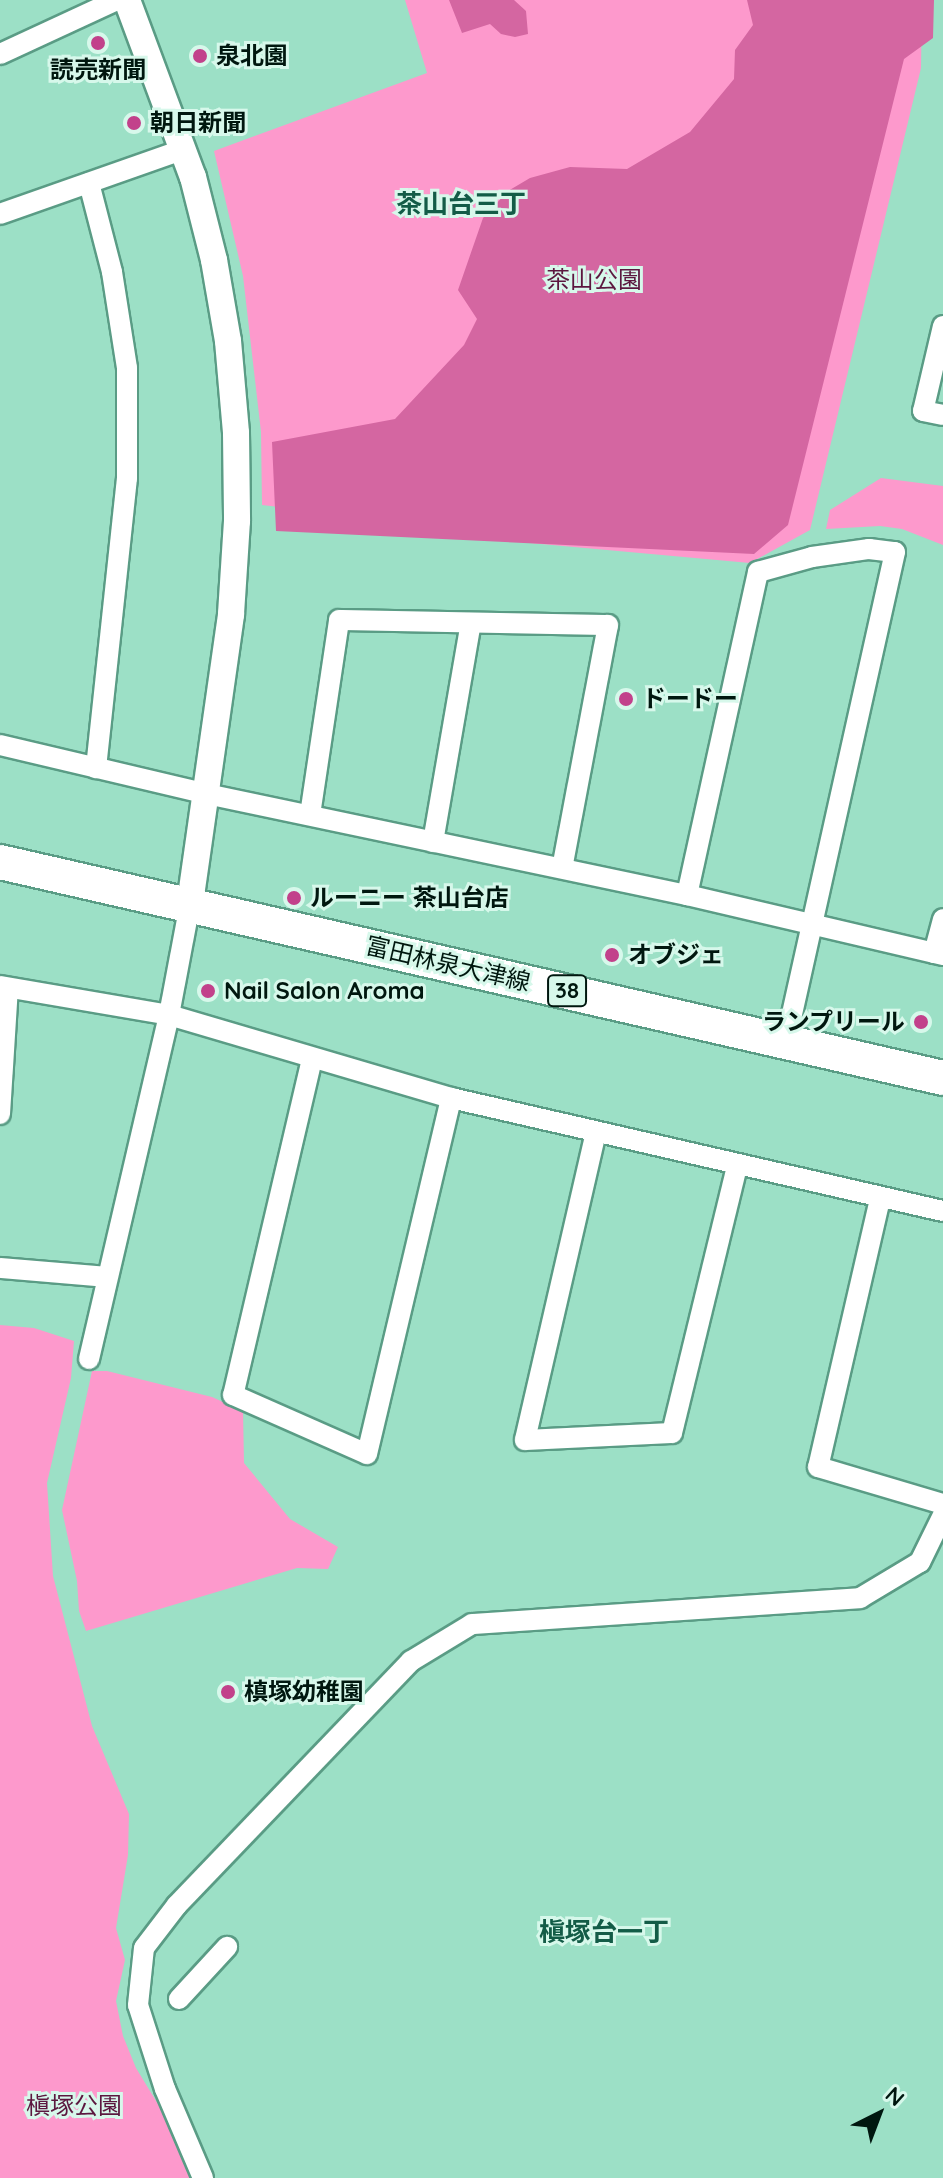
<!DOCTYPE html>
<html>
<head>
<meta charset="utf-8">
<style>
  body { margin:0 }
  #map { position:relative; width:943px; height:2178px; overflow:hidden; background:#9ce0c6; font-family:Quicksand,"Noto Sans JP",sans-serif }
  div>[style] { position:absolute }
  .green>* { inset:0; background:#fd99cc }
  .forest>* { inset:0; background:#d466a1 }
  .roads { filter:drop-shadow(2px 0 #5a9c85) drop-shadow(-2px 0 #5a9c85) drop-shadow(0 2px #5a9c85) drop-shadow(0 -2px #5a9c85) }
  .minor>* { height:20px; margin:-10px; padding:0 10px; transform-origin:10px; border-radius:10px; background:#fff }
  .tertiary>* { height:26px; margin:-13px; padding:0 13px; transform-origin:13px; border-radius:13px; background:#fff }
  .primary>* { height:34px; margin:-17px; padding:0 17px; transform-origin:17px; border-radius:17px; background:#fff }
  .dots>* { width:22px; height:22px; translate:-50% -50%; box-sizing:border-box; border:4px solid #d7f8eb; border-radius:50% }
  span { translate:-50% -50%; white-space:nowrap; text-align:center; line-height:1.15; -webkit-text-stroke:6px #d7f8eb; paint-order:stroke }
  .shield-label span { padding:2px 6px; background:#d7f8eb; border:2px solid; border-radius:6px; -webkit-text-stroke-width:0 }
  .shield-label { font-size:22px; color:#00170f; font-weight:700 }
  .poi-label { font-size:24px; color:#00170f; font-weight:700 }
  .left { translate:0 -50%; text-align:left }
  .right { translate:-100% -50%; text-align:right }
  .park-label { font-size:24px; color:#5c173f }
  .street-label { font-size:24px; color:#00170f }
  .neighbourhood-label { font-size:26px; color:#135c47; font-weight:700 }
  .north { position:absolute; left:839px; top:2074px; width:80px; height:80px; -webkit-text-stroke:6px #d7f8eb; paint-order:stroke; rotate:42deg; font-size:22px; font-weight:700; line-height:32px; text-align:center; color:#00170f }
  .north::after { content:''; display:block; margin:auto; width:28px; height:36px; background:#00170f; clip-path:polygon(50% 0,100% 100%,50% 72%,0 100%) }
</style>
</head>
<body>
<div id="map">
  <div class="green">
    <div style="clip-path:polygon(405px 0,922px 0,921px 68px,810px 530px,750px 563px,321px 524px,322px 512px,262px 505px,261px 432px,243px 276px,214px 151px,427px 73px)"></div>
    <div style="clip-path:polygon(881px 478px,943px 486px,943px 545px,902px 529px,880px 526px,826px 529px,830px 510px)"></div>
    <div style="clip-path:polygon(0 1325px,34px 1328px,74px 1341px,71px 1378px,47px 1483px,53px 1576px,92px 1726px,129px 1814px,128px 1855px,116px 1928px,125px 1960px,116px 2001px,123px 2036px,136px 2068px,181px 2142px,195px 2178px,0 2178px)"></div>
    <div style="clip-path:polygon(92px 1371px,107px 1371px,212px 1397px,243px 1411px,244px 1463px,290px 1519px,338px 1547px,328px 1569px,297px 1568px,86px 1631px,79px 1611px,77px 1581px,62px 1510px)"></div>
  </div>
  <div class="forest">
    <div style="clip-path:polygon(449px 0,514px 0,526px 11px,528px 34px,515px 37px,501px 34px,490px 24px,462px 33px)"></div>
    <div style="clip-path:polygon(747px 0,934px 0,933px 38px,904px 59px,788px 525px,754px 554px,276px 531px,272px 442px,395px 419px,464px 345px,477px 319px,458px 290px,483px 218px,508px 191px,530px 178px,570px 167px,627px 169px,690px 132px,734px 79px,735px 50px,753px 25px)"></div>
  </div>
  <div class="roads">
    <div class="minor">
      <div style="left:0;top:54px;width:129px;rotate:-24.8deg"></div>
      <div style="left:89px;top:183px;width:92px;rotate:75.5deg"></div>
      <div style="left:112px;top:272px;width:97px;rotate:81.1deg"></div>
      <div style="left:127px;top:368px;width:110px;rotate:90deg"></div>
      <div style="left:127px;top:478px;width:292px;rotate:96.1deg"></div>
      <div style="left:0;top:214px;width:196px;rotate:-19.4deg"></div>
      <div style="left:943px;top:326px;width:87px;rotate:103.2deg"></div>
      <div style="left:923px;top:411px;width:20px;rotate:11deg"></div>
      <div style="left:0;top:745px;width:213px;rotate:13.3deg"></div>
      <div style="left:207px;top:794px;width:491px;rotate:11.9deg"></div>
      <div style="left:687px;top:895px;width:263px;rotate:13.2deg"></div>
      <div style="left:310px;top:815px;width:197px;rotate:-81.5deg"></div>
      <div style="left:339px;top:620px;width:269px;rotate:1.1deg"></div>
      <div style="left:608px;top:625px;width:247px;rotate:100.7deg"></div>
      <div style="left:433px;top:842px;width:222px;rotate:-80.2deg"></div>
      <div style="left:687px;top:895px;width:331px;rotate:-77.6deg"></div>
      <div style="left:758px;top:572px;width:56px;rotate:-15.5deg"></div>
      <div style="left:812px;top:557px;width:58px;rotate:-8deg"></div>
      <div style="left:869px;top:549px;width:26px;rotate:7deg"></div>
      <div style="left:895px;top:552px;width:501px;rotate:102.57deg"></div>
      <div style="left:934px;top:953px;width:35px;rotate:-75deg"></div>
      <div style="left:0;top:986px;width:171px;rotate:9.7deg"></div>
      <div style="left:169px;top:1015px;width:294px;rotate:16.4deg"></div>
      <div style="left:451px;top:1098px;width:505px;rotate:12.94deg"></div>
      <div style="left:312px;top:1059px;width:345px;rotate:103.2deg"></div>
      <div style="left:233px;top:1395px;width:146px;rotate:23.8deg"></div>
      <div style="left:367px;top:1454px;width:366px;rotate:-76.7deg"></div>
      <div style="left:0;top:1114px;width:126px;rotate:-86.4deg"></div>
      <div style="left:596px;top:1132px;width:316px;rotate:103deg"></div>
      <div style="left:525px;top:1440px;width:147px;rotate:-2.7deg"></div>
      <div style="left:672px;top:1433px;width:275px;rotate:-76.3deg"></div>
      <div style="left:880px;top:1199px;width:275px;rotate:103deg"></div>
      <div style="left:818px;top:1467px;width:130px;rotate:16.5deg"></div>
      <div style="left:0;top:1268px;width:107px;rotate:4.8deg"></div>
      <div style="left:89px;top:1359px;width:353px;rotate:-76.9deg"></div>
      <div style="left:169px;top:1015px;width:113px;rotate:-79.3deg"></div>
      <div style="left:179px;top:1999px;width:71px;rotate:-47.3deg"></div>
      <div style="left:203px;top:2178px;width:97px;rotate:-113.1deg"></div>
      <div style="left:165px;top:2089px;width:88px;rotate:-107.8deg"></div>
      <div style="left:138px;top:2005px;width:57px;rotate:-84deg"></div>
      <div style="left:144px;top:1948px;width:54px;rotate:-52.5deg"></div>
      <div style="left:177px;top:1905px;width:338px;rotate:-46.2deg"></div>
      <div style="left:411px;top:1661px;width:71px;rotate:-31.2deg"></div>
      <div style="left:472px;top:1624px;width:389px;rotate:-3.8deg"></div>
      <div style="left:860px;top:1598px;width:70px;rotate:-31deg"></div>
      <div style="left:920px;top:1562px;width:52px;rotate:-63.9deg"></div>
    </div>
    <div class="tertiary">
      <div style="left:127px;top:0;width:189px;rotate:69.6deg"></div>
      <div style="left:193px;top:177px;width:86px;rotate:75.8deg"></div>
      <div style="left:214px;top:260px;width:82px;rotate:80.2deg"></div>
      <div style="left:228px;top:341px;width:92px;rotate:85deg"></div>
      <div style="left:236px;top:433px;width:88px;rotate:89.3deg"></div>
      <div style="left:237px;top:521px;width:94px;rotate:93.7deg"></div>
      <div style="left:231px;top:615px;width:292px;rotate:98.1deg"></div>
    </div>
    <div class="primary">
      <div style="left:0;top:862px;width:967px;rotate:12.9deg"></div>
    </div>
  </div>
  <div class="dots">
    <div style="left:98px;top:43px;background:#c2418b"></div>
    <div style="left:200px;top:56px;background:#c2418b"></div>
    <div style="left:134px;top:123px;background:#c2418b"></div>
    <div style="left:626px;top:699px;background:#c2418b"></div>
    <div style="left:294px;top:898px;background:#c2418b"></div>
    <div style="left:612px;top:955px;background:#c2418b"></div>
    <div style="left:208px;top:991px;background:#c2418b"></div>
    <div style="left:921px;top:1022px;background:#c2418b"></div>
    <div style="left:228px;top:1692px;background:#c2418b"></div>
  </div>
  <div class="shield-label">
    <span style="left:567px;top:991px">38</span>
  </div>
  <div class="poi-label">
    <span class="left" style="left:216px;top:56px">泉北園</span>
    <span style="left:98px;top:70px">読売新聞</span>
    <span class="left" style="left:150px;top:123px">朝日新聞</span>
    <span class="left" style="left:642px;top:699px">ドードー</span>
    <span class="left" style="left:310px;top:898px">ルーニー 茶山台店</span>
    <span class="left" style="left:628px;top:955px">オブジェ</span>
    <span class="left" style="left:224px;top:991px">Nail Salon Aroma</span>
    <span class="right" style="left:905px;top:1022px">ランプリール</span>
    <span class="left" style="left:244px;top:1692px">槙塚幼稚園</span>
  </div>
  <div class="park-label">
    <span style="left:594px;top:280px">茶山公園</span>
    <span style="left:74px;top:2106px">槇塚公園</span>
  </div>
  <div class="street-label">
    <span style="left:448px;top:964px;rotate:13deg">富田林泉大津線</span>
  </div>
  <div class="neighbourhood-label">
    <span style="left:461px;top:204px">茶山台三丁</span>
    <span style="left:604px;top:1932px">槇塚台一丁</span>
  </div>
  <div class="north">N</div>
</div>
</body>
</html>
